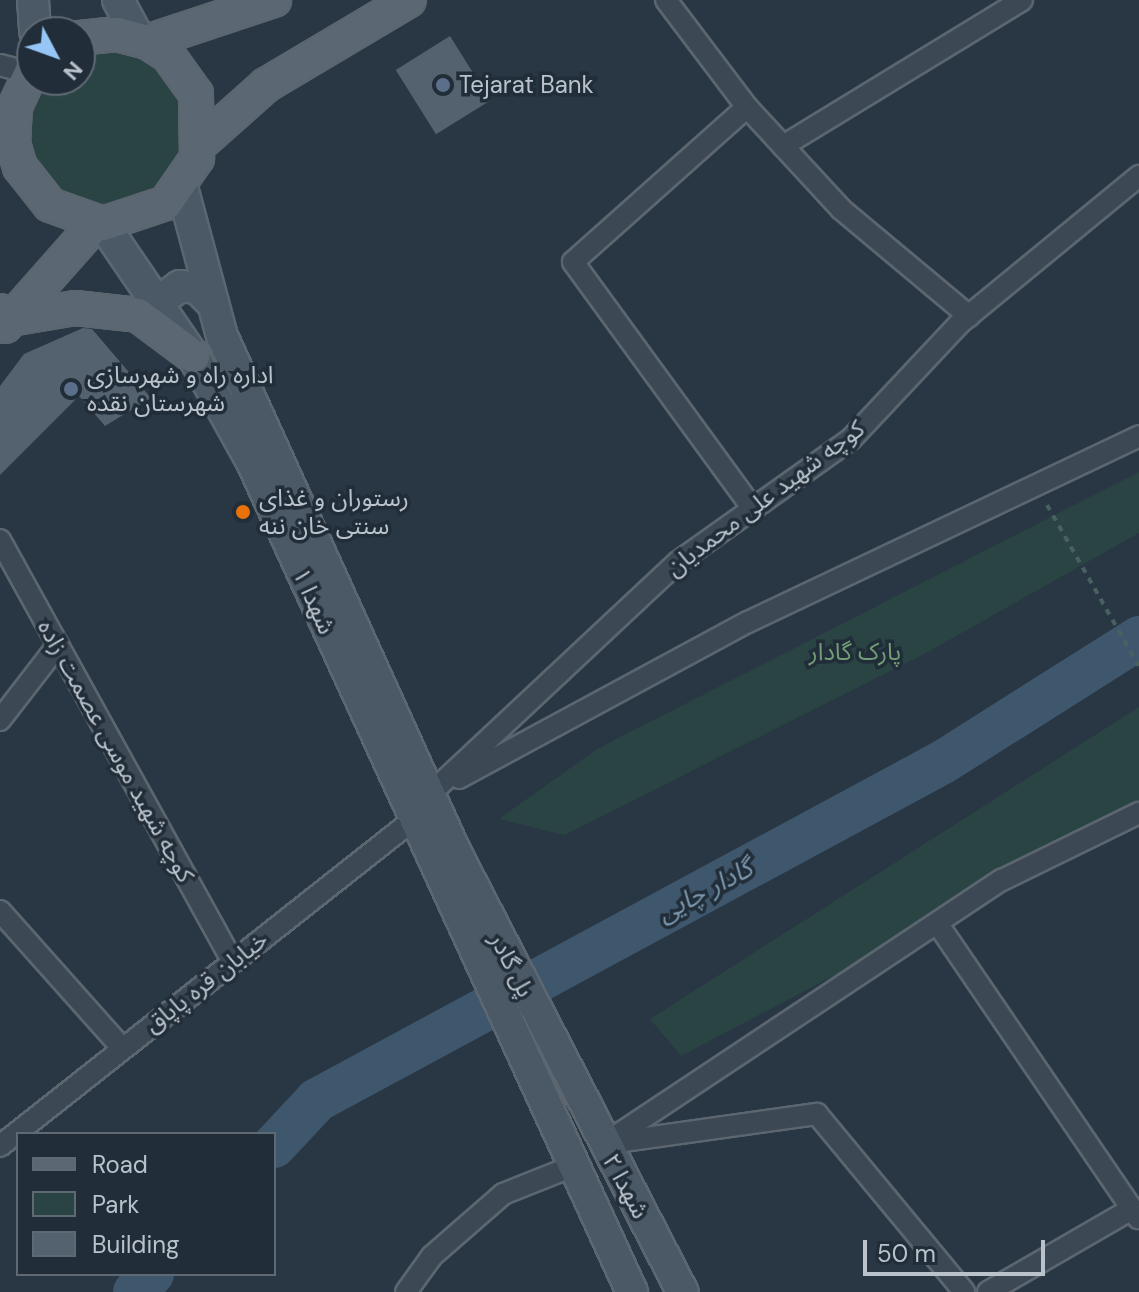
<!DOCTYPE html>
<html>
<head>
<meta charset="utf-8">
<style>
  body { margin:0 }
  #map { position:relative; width:1139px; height:1292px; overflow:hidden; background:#283743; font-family:"DM Sans","Noto Sans Arabic",sans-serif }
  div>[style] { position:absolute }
  .green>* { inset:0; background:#2a4444 }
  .river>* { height:44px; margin:-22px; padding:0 22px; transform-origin:22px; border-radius:22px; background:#3f576c }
  .building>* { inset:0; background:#546270; transform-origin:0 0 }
  .path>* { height:4px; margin-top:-2px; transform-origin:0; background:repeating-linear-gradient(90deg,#486060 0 6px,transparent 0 12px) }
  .roads { filter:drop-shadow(2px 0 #5b6670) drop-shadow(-2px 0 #5b6670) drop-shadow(0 2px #5b6670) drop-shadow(0 -2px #5b6670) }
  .minor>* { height:20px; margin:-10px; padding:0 10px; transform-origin:10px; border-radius:10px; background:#3c4853 }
  .secondary>* { height:30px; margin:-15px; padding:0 15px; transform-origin:15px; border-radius:15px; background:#4b5866 }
  .primary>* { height:32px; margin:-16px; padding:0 16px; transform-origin:16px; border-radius:16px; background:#5b6873 }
  .dots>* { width:22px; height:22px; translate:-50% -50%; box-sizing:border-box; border:4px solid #212d38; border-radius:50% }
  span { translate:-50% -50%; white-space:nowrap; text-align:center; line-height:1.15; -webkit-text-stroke:7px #212d38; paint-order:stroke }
  .poi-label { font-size:24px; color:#bac3cc }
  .left { translate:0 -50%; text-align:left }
  .street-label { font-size:24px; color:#bac3cc }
  .park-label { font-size:24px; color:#729d76 }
  .water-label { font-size:26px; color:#7b97ae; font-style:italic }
  .legend { position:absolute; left:16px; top:1132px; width:260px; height:144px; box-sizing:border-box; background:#212d38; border:2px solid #5e6973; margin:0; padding:10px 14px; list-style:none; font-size:24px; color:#bac3cc }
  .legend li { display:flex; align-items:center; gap:16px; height:40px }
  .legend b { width:40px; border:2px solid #5e6973 }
  .north { position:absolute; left:16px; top:16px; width:80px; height:80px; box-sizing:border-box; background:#212d38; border:2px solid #5e6973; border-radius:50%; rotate:131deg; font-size:22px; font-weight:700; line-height:32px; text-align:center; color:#bac3cc }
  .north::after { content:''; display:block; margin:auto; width:28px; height:36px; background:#95c6f6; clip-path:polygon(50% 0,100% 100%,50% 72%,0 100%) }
  .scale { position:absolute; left:863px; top:1240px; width:182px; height:36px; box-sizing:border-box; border:4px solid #bac3cc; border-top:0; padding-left:10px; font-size:24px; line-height:28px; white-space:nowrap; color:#bac3cc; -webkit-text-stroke:6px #212d38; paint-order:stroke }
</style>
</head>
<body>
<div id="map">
  <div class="green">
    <div style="clip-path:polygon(105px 49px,155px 65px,183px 109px,183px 145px,168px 176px,140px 198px,106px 206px,72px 199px,35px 162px,29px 111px,43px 80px,80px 80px,80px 54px)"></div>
    <div style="clip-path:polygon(1139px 472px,1139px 533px,926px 653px,564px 835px,499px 819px,597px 749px)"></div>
    <div style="clip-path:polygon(1139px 707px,1139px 815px,681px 1056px,650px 1019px)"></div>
  </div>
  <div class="river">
    <div style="left:274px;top:1146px;width:63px;rotate:-46.9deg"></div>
    <div style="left:317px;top:1100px;width:711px;rotate:-28.37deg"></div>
    <div style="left:943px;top:762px;width:232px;rotate:-32.3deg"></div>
    <div style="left:135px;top:1292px;width:25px;rotate:-47deg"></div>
  </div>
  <div class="building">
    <div style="left:450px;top:36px;width:76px;height:64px;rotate:58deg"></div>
    <div style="clip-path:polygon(83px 328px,92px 329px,151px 398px,105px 426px,79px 396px,0 475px,0 386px,24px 354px)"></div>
  </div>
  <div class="path">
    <div style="left:1047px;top:505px;width:185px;rotate:60.3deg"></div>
  </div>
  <div class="roads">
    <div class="minor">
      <div style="left:666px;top:0;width:134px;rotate:52.9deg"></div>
      <div style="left:747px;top:107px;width:139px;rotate:47.3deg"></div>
      <div style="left:841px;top:209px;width:167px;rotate:39.9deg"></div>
      <div style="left:0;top:65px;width:31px;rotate:15deg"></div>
      <div style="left:747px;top:107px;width:233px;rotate:138.3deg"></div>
      <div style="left:573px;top:262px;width:306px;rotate:53.9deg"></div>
      <div style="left:783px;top:146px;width:280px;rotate:-31.4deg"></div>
      <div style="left:0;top:540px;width:481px;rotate:61.1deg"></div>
      <div style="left:0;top:720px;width:95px;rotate:-52.3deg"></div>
      <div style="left:459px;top:778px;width:328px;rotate:-28.4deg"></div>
      <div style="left:748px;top:622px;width:433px;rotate:-25.4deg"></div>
      <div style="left:431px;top:793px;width:338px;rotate:-43.1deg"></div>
      <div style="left:678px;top:562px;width:212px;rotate:-35.4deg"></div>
      <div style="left:851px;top:439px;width:159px;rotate:-46.8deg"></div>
      <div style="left:960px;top:323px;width:232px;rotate:-39.4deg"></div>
      <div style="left:0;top:911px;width:183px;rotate:48.3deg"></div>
      <div style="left:939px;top:926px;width:343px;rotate:55.7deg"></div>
      <div style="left:610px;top:1143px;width:209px;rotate:-8deg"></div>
      <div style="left:817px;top:1114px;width:231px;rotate:50.4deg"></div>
      <div style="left:604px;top:1144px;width:478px;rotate:-33.6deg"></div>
      <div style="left:1002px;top:880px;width:153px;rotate:-26.1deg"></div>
      <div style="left:0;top:1146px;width:526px;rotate:-38.29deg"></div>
      <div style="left:406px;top:1292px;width:44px;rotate:-54.2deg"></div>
      <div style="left:432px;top:1256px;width:94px;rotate:-41.1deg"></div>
      <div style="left:503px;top:1194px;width:79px;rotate:-21.7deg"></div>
      <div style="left:988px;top:1292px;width:166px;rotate:-30deg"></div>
      <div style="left:1132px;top:1209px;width:11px;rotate:56deg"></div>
    </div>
    <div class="secondary">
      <div style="left:33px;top:0;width:32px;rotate:86deg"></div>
      <div style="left:118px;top:0;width:44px;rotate:61.7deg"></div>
      <div style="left:182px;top:187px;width:154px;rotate:75deg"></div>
      <div style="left:222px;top:336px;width:565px;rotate:65.66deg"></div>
      <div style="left:455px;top:851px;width:496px;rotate:62.7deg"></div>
      <div style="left:103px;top:224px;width:160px;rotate:55.7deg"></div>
      <div style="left:193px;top:356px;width:121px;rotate:60.9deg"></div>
      <div style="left:252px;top:462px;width:913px;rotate:65.4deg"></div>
      <div style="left:156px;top:304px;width:30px;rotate:-37deg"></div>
      <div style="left:180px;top:286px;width:17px;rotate:7deg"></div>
      <div style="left:197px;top:288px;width:23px;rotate:45deg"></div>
    </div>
    <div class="primary">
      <div style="left:147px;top:42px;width:134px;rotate:-18.3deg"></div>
      <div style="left:32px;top:70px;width:40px;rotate:115deg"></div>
      <div style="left:15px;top:106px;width:37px;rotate:93deg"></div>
      <div style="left:13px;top:143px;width:25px;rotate:74deg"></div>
      <div style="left:20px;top:167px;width:48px;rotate:51.7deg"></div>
      <div style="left:50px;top:205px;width:56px;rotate:19.7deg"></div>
      <div style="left:103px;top:224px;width:66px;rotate:-18.4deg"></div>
      <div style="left:166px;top:203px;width:55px;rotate:-55.4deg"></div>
      <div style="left:197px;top:158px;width:64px;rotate:-90.9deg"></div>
      <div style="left:196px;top:94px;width:48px;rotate:-125.7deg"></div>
      <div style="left:168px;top:55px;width:25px;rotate:-148deg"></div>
      <div style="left:147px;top:42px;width:31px;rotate:-165deg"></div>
      <div style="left:117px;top:34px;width:37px;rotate:174deg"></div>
      <div style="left:201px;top:143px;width:87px;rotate:-41.7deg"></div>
      <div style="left:266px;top:85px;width:166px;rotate:-30.7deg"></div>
      <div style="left:0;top:311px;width:13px;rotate:39deg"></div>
      <div style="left:10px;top:319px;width:66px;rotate:-9.6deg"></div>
      <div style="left:75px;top:308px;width:63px;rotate:6.3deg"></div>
      <div style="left:138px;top:315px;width:69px;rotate:36.7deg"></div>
      <div style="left:5px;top:326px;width:137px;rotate:-48.5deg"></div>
    </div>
  </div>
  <div class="dots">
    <div style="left:443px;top:85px;background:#5c6f8a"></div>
    <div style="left:71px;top:389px;background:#5c6f8a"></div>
    <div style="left:243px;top:512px;background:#e8710a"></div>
  </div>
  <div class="poi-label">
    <span class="left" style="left:459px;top:85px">Tejarat Bank</span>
    <span class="left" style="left:87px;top:389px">اداره راه و شهرسازی<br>شهرستان نقده</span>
    <span class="left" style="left:259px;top:512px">رستوران و غذای<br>سنتی خان ننه</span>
  </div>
  <div class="street-label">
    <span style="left:765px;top:498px;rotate:-37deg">کوچه شهید علی محمدیان</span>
    <span style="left:314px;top:601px;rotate:66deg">شهدا ۱</span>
    <span style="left:116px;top:751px;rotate:61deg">کوچه شهید موسی عصمت زاده</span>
    <span style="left:512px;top:965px;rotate:63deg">پل گادر</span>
    <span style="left:206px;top:982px;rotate:-38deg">خیابان قره پاپاق</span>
    <span style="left:626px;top:1186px;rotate:62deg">شهدا ۲</span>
  </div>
  <div class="park-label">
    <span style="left:855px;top:652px">پارک گادار</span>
  </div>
  <div class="water-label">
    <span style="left:705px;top:891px;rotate:-28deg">گادار چایی</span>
  </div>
  <ul class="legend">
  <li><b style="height:10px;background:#5b6873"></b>Road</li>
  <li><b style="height:22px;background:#2a4444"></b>Park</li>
  <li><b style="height:22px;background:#546270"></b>Building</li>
  </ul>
  <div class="north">N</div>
  <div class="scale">50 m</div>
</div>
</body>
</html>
